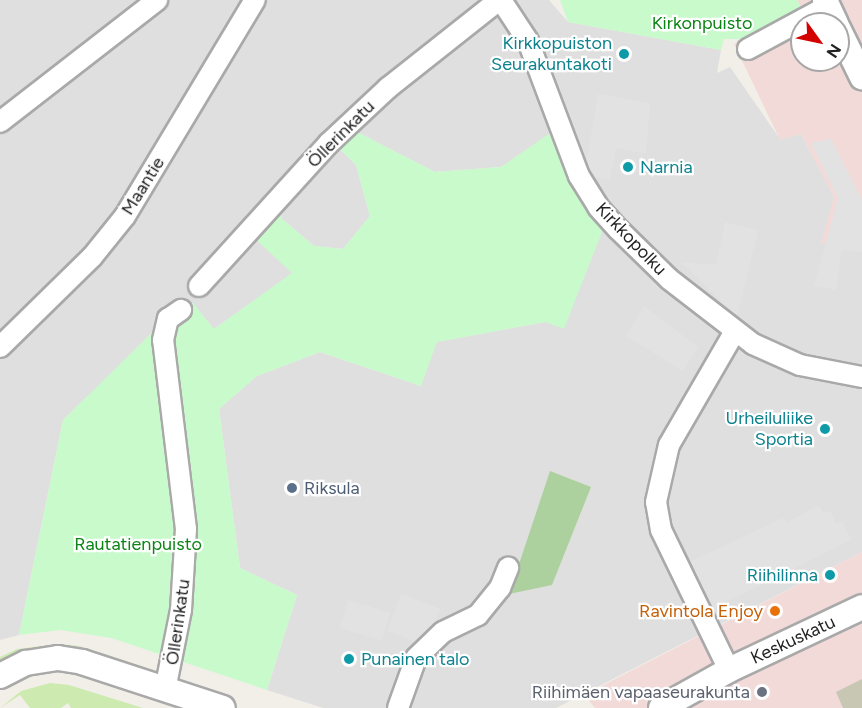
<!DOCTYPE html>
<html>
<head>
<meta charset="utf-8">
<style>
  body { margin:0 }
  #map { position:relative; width:862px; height:708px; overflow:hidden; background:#f2efe9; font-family:Figtree,sans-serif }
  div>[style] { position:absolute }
  .residential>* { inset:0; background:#e0dfdf }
  .commercial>* { inset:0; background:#f2dad9 }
  .construction>* { inset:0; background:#c7c7b4 }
  .grass>* { inset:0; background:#cdebb0 }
  .forest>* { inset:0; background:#add19e }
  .park>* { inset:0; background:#c8facc }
  .parking>* { inset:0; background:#e2e2e2; transform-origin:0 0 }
  .roads { filter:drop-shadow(2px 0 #a9a9a9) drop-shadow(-2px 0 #a9a9a9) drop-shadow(0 2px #a9a9a9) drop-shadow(0 -2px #a9a9a9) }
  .minor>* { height:20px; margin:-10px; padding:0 10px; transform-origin:10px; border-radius:10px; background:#fff }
  .tertiary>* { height:24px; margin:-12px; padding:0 12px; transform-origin:12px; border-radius:12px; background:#fff }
  .dots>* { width:16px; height:16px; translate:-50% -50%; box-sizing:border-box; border:3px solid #fff; border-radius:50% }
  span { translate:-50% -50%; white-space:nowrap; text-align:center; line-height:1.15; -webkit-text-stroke:4.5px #fff; paint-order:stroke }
  .park-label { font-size:18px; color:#0c8416 }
  .culture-label { font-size:18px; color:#0d838f }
  .right { translate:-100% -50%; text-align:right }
  .left { translate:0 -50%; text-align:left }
  .street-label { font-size:18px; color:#222 }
  .service-label { font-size:18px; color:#4e5e75 }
  .food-label { font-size:18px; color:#c56008 }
  .worship-label { font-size:18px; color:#5b616d }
  .north { position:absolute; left:790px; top:12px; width:60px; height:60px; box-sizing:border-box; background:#fff; border:2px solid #a7a7a7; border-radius:50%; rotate:123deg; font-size:16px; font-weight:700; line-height:24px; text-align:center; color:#222 }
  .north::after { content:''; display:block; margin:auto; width:21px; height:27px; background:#d40000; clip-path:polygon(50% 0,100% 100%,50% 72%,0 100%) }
</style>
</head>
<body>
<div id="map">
  <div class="residential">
    <div style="clip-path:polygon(0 0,549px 0,568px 22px,721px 50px,717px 73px,730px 67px,780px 139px,801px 134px,862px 249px,862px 552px,556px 708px,323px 708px,267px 690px,297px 595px,240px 568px,219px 409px,257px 376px,320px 352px,421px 386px,436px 342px,545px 322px,553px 132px,501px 167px,435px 172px,357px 132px,340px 149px,356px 165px,370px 216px,343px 249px,314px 246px,282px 219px,279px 206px,293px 273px,214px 329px,157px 330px,63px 420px,19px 635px,0 640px)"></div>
  </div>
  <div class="commercial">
    <div style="clip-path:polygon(evenodd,797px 0,862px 0,862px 249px,821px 243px,834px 197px,801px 134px,780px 140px,734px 44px,801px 8px,797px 0,802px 24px,838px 24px,838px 60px,802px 60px,802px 24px)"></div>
    <div style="clip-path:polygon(862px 552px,862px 708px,595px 708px,584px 695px)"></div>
  </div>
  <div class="construction">
    <div style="clip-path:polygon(862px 679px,862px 708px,843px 708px,836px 692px)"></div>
  </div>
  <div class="grass">
    <div style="clip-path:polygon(58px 644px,79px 646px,159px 672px,152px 675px,0 663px,0 657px,17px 649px)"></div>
    <div style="clip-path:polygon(50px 683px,69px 685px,143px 708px,71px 708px,68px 703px,61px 708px,30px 708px,20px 695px,0 708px,21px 691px)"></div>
  </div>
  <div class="forest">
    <div style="clip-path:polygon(550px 471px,591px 487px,552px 585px,509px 594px)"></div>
  </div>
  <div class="park">
    <div style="clip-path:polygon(560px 0,797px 0,801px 8px,742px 39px,724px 39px,721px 50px,568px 22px)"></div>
    <div style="clip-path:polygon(553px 131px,604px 227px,564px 329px,545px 322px,437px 342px,421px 386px,320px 352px,257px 376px,219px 409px,240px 568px,297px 595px,267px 690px,111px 638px,60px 630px,19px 635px,63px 420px,181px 304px,193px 303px,214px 329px,292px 273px,252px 236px,279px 205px,282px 219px,314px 246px,343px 249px,370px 216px,356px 165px,340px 149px,357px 132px,435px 172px,501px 167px)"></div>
  </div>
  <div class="parking">
    <div style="clip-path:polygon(598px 94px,650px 103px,646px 154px,616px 148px,610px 180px,584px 175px)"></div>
    <div style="clip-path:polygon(831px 139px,862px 200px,862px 252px,842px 250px,836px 290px,814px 286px,838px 198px,811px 143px)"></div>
    <div style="clip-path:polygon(725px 222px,758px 230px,737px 317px,681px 262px,716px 265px)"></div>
    <div style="clip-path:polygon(644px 306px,698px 347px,683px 371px,626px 336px)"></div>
    <div style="clip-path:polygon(819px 505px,823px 513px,830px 511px,836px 524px,842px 521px,851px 540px,710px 610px,689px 562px,783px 518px,786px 523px)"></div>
    <div style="left:401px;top:594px;width:42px;height:39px;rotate:21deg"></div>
    <div style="left:348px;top:600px;width:44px;height:29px;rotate:17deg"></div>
  </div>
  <div class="roads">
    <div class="minor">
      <div style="left:501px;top:0;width:49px;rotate:56.6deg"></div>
      <div style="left:528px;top:41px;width:144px;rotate:69.3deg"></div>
      <div style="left:579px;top:176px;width:36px;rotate:58deg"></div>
      <div style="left:598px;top:207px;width:30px;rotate:48deg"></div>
      <div style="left:618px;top:229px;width:71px;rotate:44.4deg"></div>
      <div style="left:669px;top:279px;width:106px;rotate:37.7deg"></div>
      <div style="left:753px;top:344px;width:51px;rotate:24.1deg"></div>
      <div style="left:800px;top:365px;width:63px;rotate:11deg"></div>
      <div style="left:748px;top:49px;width:91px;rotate:-28.3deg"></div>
      <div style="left:0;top:122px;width:199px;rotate:-37.8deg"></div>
      <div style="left:199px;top:286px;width:193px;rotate:-47.7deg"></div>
      <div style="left:329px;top:143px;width:81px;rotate:-43deg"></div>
      <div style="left:388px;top:88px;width:142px;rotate:-38.4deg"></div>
      <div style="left:0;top:347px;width:129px;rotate:-44.4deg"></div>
      <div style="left:92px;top:257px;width:53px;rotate:-51.2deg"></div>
      <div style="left:125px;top:216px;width:252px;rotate:-59deg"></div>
      <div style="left:729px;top:670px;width:156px;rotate:-115.9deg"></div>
      <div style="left:661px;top:530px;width:28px;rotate:-100deg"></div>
      <div style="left:656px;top:502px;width:58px;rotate:-77.2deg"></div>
      <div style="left:669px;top:445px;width:132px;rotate:-59.9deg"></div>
      <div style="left:165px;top:690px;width:82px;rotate:-78.7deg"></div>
      <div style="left:181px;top:610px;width:81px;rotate:-86.5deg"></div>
      <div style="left:186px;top:529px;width:190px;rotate:-96.9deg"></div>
      <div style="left:163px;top:340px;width:22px;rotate:-77deg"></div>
      <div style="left:168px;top:319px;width:16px;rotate:-35deg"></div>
      <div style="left:398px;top:708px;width:53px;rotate:-70.2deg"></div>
      <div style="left:416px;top:658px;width:37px;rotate:-44deg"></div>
      <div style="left:443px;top:632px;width:39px;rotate:-26deg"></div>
      <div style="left:478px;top:615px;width:35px;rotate:-51deg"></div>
      <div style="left:500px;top:588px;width:22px;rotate:-68deg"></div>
    </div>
    <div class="tertiary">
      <div style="left:825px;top:0;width:26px;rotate:65deg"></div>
      <div style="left:838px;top:28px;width:55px;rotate:63.9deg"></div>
      <div style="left:0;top:676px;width:29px;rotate:-27deg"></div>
      <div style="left:26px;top:663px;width:32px;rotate:-9deg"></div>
      <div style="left:58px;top:658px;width:24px;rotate:9deg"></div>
      <div style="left:82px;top:662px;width:148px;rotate:18.1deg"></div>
      <div style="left:661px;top:708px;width:78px;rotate:-29.2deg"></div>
      <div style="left:729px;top:670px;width:147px;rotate:-25.3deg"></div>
    </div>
  </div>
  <div class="dots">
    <div style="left:624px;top:54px;background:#0f9aa8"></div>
    <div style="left:628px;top:167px;background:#0f9aa8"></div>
    <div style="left:825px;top:429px;background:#0f9aa8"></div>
    <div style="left:292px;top:488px;background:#5c6f8a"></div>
    <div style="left:830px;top:575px;background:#0f9aa8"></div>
    <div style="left:775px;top:611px;background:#e8710a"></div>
    <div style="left:349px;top:659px;background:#0f9aa8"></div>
    <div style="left:762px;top:692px;background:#6b7280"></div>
  </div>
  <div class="park-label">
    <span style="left:702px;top:23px">Kirkonpuisto</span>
    <span style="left:138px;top:544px">Rautatienpuisto</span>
  </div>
  <div class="culture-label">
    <span class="right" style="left:612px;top:54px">Kirkkopuiston<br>Seurakuntakoti</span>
    <span class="left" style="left:640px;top:167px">Narnia</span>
    <span class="right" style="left:813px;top:429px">Urheiluliike<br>Sportia</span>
    <span class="right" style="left:818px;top:575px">Riihilinna</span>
    <span class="left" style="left:361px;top:659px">Punainen talo</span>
  </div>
  <div class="street-label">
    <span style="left:341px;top:134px;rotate:-45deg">Öllerinkatu</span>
    <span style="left:143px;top:186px;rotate:-58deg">Maantie</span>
    <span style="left:631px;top:239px;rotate:46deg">Kirkkopolku</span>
    <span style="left:178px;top:622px;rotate:-82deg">Öllerinkatu</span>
    <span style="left:793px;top:640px;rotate:-25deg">Keskuskatu</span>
  </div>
  <div class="service-label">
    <span class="left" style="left:304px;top:488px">Riksula</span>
  </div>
  <div class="food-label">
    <span class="right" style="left:763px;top:611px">Ravintola Enjoy</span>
  </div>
  <div class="worship-label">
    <span class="right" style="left:750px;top:692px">Riihimäen vapaaseurakunta</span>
  </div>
  <div class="north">N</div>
</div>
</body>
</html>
